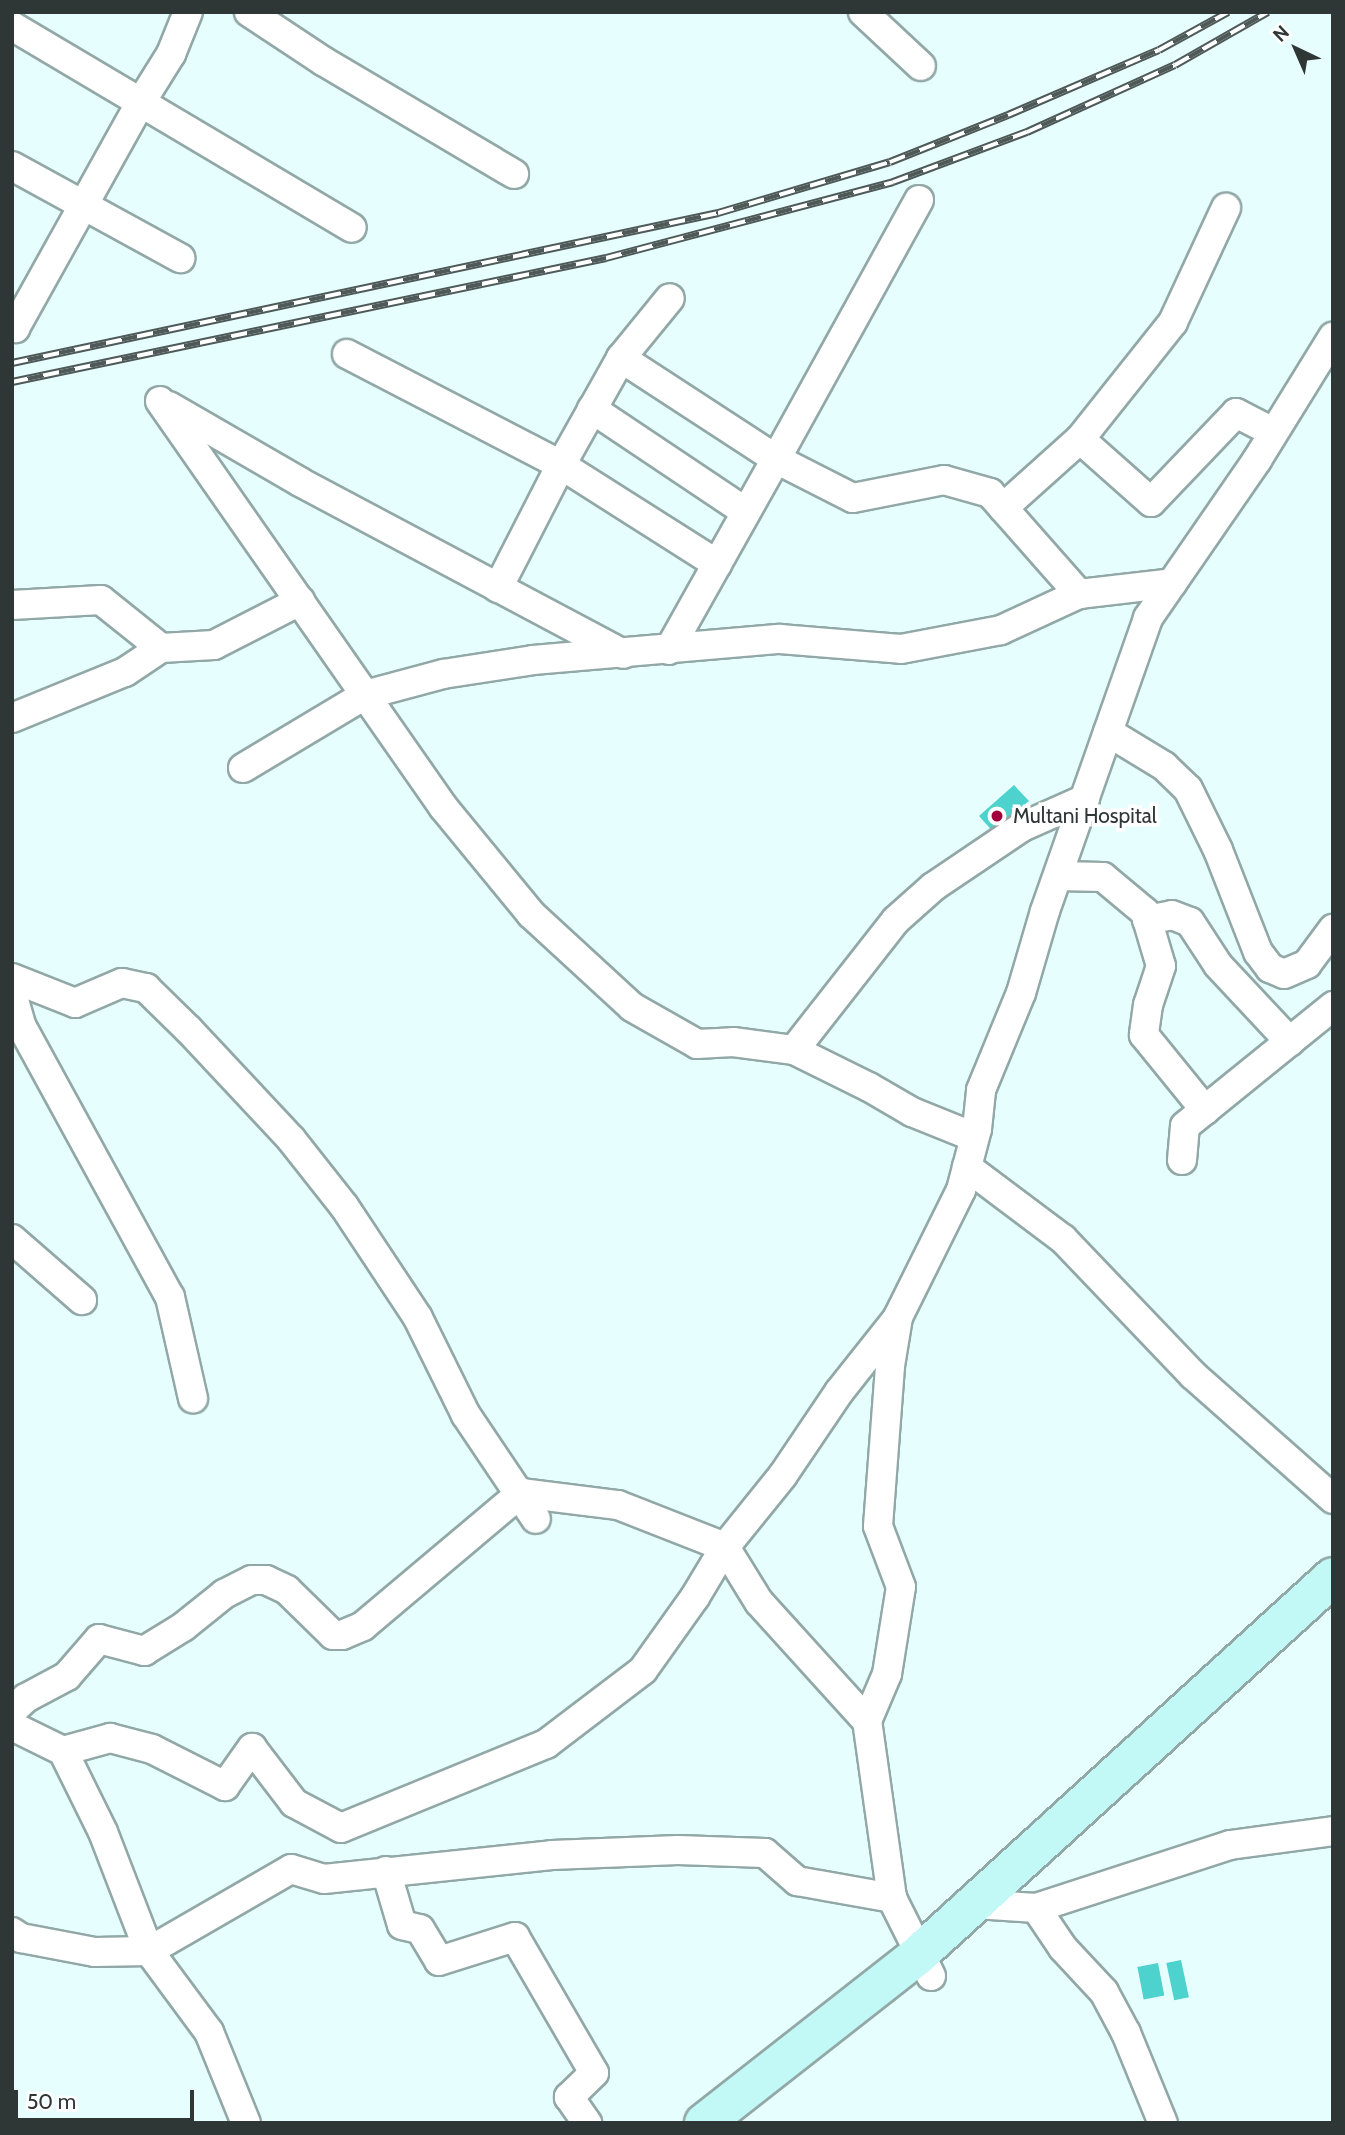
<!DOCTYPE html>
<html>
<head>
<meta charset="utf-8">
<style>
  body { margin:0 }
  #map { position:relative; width:1345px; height:2135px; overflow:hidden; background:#e6fefd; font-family:Cabin,sans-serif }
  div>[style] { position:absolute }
  .building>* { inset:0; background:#4dd2cd; transform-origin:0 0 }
  .roads { filter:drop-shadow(2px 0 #92a8a7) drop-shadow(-2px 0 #92a8a7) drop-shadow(0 2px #92a8a7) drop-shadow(0 -2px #92a8a7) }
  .minor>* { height:28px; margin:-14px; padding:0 14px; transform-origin:14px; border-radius:14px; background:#fff }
  .secondary>* { height:38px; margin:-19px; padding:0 19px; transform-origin:19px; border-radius:19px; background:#c2f8f6 }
  .rail>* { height:8px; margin-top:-4px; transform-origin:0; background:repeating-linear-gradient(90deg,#fff 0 16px,#4e5958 0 32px); box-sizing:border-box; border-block:2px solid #4e5958 }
  .dots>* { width:19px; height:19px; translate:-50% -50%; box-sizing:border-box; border:4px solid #fff; border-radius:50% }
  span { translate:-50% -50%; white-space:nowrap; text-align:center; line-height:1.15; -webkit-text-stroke:7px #fff; paint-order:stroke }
  .poi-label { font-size:21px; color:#2e3736 }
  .left { translate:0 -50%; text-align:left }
  .frame { position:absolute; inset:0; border:14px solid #2e3736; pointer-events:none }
  .north { position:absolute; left:1261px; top:14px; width:70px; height:70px; -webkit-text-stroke:5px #fff; paint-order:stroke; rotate:316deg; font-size:19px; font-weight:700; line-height:28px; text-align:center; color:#2e3736 }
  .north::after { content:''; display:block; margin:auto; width:24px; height:32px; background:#2e3736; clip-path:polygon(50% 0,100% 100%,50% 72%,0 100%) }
  .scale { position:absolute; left:14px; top:2090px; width:180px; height:32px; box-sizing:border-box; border:4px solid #2e3736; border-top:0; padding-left:9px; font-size:21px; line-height:24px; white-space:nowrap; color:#2e3736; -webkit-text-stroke:5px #fff; paint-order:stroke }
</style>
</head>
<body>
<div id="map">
  <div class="building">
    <div style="clip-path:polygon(1014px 785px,1029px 801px,1018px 810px,1030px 824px,1006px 846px,979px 816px)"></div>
    <div style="left:1181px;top:1960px;width:38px;height:15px;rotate:78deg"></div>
    <div style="left:1158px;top:1963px;width:33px;height:21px;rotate:79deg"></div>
  </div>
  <div class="roads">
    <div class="minor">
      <div style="left:249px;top:12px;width:89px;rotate:33.5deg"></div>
      <div style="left:323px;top:61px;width:222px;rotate:30.6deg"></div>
      <div style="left:863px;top:12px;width:79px;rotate:43deg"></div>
      <div style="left:12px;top:26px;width:395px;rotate:30.7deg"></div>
      <div style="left:12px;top:166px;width:192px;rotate:28.7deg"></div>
      <div style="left:919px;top:200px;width:296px;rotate:118.9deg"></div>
      <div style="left:776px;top:459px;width:86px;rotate:26.9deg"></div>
      <div style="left:853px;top:498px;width:93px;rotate:-11.2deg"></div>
      <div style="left:944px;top:480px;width:48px;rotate:15.8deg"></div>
      <div style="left:990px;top:493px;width:135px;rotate:48.6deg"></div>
      <div style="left:1079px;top:594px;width:94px;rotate:-6.7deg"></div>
      <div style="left:12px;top:326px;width:4px;rotate:34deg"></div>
      <div style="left:15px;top:328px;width:259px;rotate:-60.9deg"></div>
      <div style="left:141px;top:102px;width:57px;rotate:-58deg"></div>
      <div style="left:171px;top:54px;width:45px;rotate:-68deg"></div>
      <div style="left:347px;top:354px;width:241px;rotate:27.4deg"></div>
      <div style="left:561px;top:465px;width:185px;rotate:32.4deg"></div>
      <div style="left:621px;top:358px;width:185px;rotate:33.1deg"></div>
      <div style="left:776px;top:459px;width:219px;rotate:119.3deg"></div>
      <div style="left:160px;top:401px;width:496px;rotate:55.1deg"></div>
      <div style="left:444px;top:808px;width:137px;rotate:50.6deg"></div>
      <div style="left:531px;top:914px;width:137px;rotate:42.6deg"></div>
      <div style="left:632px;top:1007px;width:75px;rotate:29.6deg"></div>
      <div style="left:697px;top:1044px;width:36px;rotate:-3deg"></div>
      <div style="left:733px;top:1042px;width:62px;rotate:7.5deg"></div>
      <div style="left:794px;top:1050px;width:84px;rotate:26.3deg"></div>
      <div style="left:869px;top:1087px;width:50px;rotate:30.2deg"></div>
      <div style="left:912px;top:1112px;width:67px;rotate:22deg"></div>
      <div style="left:169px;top:406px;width:151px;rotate:30.1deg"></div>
      <div style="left:300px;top:482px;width:366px;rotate:28deg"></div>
      <div style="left:592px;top:409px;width:185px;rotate:33.8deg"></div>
      <div style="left:1080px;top:439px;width:95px;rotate:41.6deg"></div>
      <div style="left:1151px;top:502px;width:123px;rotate:-46.3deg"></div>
      <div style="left:1236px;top:413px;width:42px;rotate:27.2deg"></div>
      <div style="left:1003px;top:508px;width:103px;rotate:-41.9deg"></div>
      <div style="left:1080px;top:439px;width:149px;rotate:-51.5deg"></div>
      <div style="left:1173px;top:322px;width:126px;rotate:-65.1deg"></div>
      <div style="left:498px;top:588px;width:138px;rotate:-62.9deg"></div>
      <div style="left:561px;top:465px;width:123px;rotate:-60.7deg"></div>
      <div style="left:621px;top:358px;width:77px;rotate:-50.8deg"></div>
      <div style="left:12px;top:605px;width:89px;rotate:-3.2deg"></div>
      <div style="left:101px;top:600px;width:77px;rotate:38.7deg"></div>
      <div style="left:161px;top:648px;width:53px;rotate:-3.2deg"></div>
      <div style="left:214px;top:645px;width:97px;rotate:-27.1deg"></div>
      <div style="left:12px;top:718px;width:122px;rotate:-22.2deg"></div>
      <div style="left:125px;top:672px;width:43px;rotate:-33.7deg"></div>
      <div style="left:1108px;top:732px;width:66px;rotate:31.3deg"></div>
      <div style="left:1164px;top:766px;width:33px;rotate:44deg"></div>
      <div style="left:1188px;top:789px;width:68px;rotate:63.8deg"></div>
      <div style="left:1218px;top:850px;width:110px;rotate:68.6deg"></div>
      <div style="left:1258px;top:952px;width:20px;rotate:53deg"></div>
      <div style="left:1270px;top:968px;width:15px;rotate:23deg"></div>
      <div style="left:1284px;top:974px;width:25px;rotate:-23deg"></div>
      <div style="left:1307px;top:964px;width:44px;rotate:-53.4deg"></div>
      <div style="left:243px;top:768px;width:142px;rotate:-30.9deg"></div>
      <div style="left:365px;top:695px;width:81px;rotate:-15.1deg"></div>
      <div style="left:443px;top:674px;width:91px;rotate:-8.8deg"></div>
      <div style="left:533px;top:660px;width:248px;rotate:-4.9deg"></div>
      <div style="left:780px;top:639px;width:121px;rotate:4.7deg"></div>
      <div style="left:901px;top:649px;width:102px;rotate:-10.8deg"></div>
      <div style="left:1001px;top:630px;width:86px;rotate:-24.8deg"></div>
      <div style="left:1058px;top:876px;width:45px;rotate:1.3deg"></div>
      <div style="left:1103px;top:877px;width:55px;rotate:39.8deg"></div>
      <div style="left:1145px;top:912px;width:56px;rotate:73.5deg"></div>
      <div style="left:1161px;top:966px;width:41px;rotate:108.4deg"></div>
      <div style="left:1148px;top:1005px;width:30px;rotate:98deg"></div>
      <div style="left:1144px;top:1035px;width:97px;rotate:50.9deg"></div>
      <div style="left:1147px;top:920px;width:25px;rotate:-11deg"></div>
      <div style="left:1172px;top:915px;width:19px;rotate:21deg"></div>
      <div style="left:1190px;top:922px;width:51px;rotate:56.9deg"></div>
      <div style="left:1218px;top:965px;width:105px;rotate:46.9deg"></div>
      <div style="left:12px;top:978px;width:68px;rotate:21.6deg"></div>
      <div style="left:75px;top:1003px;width:51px;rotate:-23.1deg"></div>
      <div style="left:122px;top:983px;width:25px;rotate:12deg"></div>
      <div style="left:146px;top:988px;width:60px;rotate:44.3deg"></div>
      <div style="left:189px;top:1030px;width:149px;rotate:46.9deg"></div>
      <div style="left:291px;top:1139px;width:85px;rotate:51.7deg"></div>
      <div style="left:344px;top:1206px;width:134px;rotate:56.5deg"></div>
      <div style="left:418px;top:1318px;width:108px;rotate:63.7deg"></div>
      <div style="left:466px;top:1415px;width:125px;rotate:56.1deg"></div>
      <div style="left:12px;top:993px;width:35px;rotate:74deg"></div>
      <div style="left:22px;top:1027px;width:308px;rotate:61.3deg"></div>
      <div style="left:170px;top:1297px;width:104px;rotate:77.2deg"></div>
      <div style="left:794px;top:1050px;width:165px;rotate:-51.9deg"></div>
      <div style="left:896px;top:920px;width:50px;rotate:-41.7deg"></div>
      <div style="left:933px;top:887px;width:107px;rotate:-34deg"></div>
      <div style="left:1022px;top:827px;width:69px;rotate:-24deg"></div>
      <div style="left:1182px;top:1160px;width:34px;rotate:-85deg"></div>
      <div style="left:1185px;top:1126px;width:191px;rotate:-39deg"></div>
      <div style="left:967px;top:1167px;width:120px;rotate:36.9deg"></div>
      <div style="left:1063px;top:1239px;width:188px;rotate:46.3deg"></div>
      <div style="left:1193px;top:1375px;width:187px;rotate:41.5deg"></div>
      <div style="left:12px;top:1239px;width:93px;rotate:41.1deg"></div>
      <div style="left:12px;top:1711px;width:19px;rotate:-43deg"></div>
      <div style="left:26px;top:1698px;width:47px;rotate:-28.2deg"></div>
      <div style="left:67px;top:1676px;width:49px;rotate:-49.1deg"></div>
      <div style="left:99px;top:1639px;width:47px;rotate:14.9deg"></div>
      <div style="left:144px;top:1651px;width:46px;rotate:-31.6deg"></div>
      <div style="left:183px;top:1627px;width:53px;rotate:-38.8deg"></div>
      <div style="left:224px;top:1594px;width:31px;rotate:-27deg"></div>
      <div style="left:252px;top:1580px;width:14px"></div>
      <div style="left:266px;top:1580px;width:23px;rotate:25deg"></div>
      <div style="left:287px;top:1590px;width:64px;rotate:44.4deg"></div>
      <div style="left:333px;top:1635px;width:9px"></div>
      <div style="left:342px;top:1635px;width:23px;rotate:-23deg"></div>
      <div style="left:363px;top:1626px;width:207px;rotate:-40.1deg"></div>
      <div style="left:521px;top:1493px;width:98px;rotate:7.1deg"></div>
      <div style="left:618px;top:1505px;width:115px;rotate:21.4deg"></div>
      <div style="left:725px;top:1547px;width:65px;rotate:58.3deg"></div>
      <div style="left:759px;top:1602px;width:161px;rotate:47.8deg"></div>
      <div style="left:12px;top:1726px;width:57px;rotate:26.1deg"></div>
      <div style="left:63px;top:1751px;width:90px;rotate:63.7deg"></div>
      <div style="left:103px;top:1832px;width:128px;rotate:68.9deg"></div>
      <div style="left:149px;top:1951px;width:164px;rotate:-30deg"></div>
      <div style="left:291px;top:1869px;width:34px;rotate:17deg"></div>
      <div style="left:324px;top:1879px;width:229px;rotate:-6deg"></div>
      <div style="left:552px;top:1855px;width:126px;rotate:-2.3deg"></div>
      <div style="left:678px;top:1850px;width:87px;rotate:2deg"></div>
      <div style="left:765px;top:1853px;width:43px;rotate:41.2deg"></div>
      <div style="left:797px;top:1881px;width:97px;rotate:10.1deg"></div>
      <div style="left:63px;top:1751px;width:49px;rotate:-15.5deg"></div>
      <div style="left:110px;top:1738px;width:43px;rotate:14.7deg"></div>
      <div style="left:152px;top:1749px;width:82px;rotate:26.9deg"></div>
      <div style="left:225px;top:1786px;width:47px;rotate:-54.6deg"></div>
      <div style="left:252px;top:1748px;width:69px;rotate:52.6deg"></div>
      <div style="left:294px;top:1803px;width:53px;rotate:28deg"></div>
      <div style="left:341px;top:1828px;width:222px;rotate:-22.3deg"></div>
      <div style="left:546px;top:1744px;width:122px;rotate:-37.3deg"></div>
      <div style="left:643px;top:1670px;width:90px;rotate:-54.5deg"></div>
      <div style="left:695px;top:1597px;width:58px;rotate:-59deg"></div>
      <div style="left:725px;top:1547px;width:92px;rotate:-51.1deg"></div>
      <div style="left:783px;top:1475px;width:100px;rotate:-56deg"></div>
      <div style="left:839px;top:1392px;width:92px;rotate:-51.6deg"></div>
      <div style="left:386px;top:1871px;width:56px;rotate:73.5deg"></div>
      <div style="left:402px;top:1925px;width:18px;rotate:13deg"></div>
      <div style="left:420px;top:1929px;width:37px;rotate:59deg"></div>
      <div style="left:439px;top:1961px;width:80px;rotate:-17.5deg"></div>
      <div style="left:515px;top:1937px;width:157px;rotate:59.8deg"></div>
      <div style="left:594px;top:2073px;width:35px;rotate:136deg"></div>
      <div style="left:569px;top:2097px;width:32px;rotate:55deg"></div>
      <div style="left:975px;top:1904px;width:61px;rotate:3.8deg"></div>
      <div style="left:1036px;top:1908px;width:204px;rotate:-18deg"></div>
      <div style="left:1230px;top:1845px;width:104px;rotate:-7.7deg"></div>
      <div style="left:1036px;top:1908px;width:48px;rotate:56deg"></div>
      <div style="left:1063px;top:1948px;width:60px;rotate:47deg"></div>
      <div style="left:1104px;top:1992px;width:47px;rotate:61.8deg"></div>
      <div style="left:1126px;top:2033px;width:97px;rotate:67.7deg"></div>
      <div style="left:12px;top:1932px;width:11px;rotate:34deg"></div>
      <div style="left:21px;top:1938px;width:75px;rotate:10.7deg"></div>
      <div style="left:95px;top:1952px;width:54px;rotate:-1.1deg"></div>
      <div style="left:149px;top:1951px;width:101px;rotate:53.5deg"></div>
      <div style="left:209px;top:2032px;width:98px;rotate:67.9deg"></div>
      <div style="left:931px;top:1976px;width:87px;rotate:-116.6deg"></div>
      <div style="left:892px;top:1898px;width:179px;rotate:-98deg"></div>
      <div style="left:867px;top:1721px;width:51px;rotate:-66.9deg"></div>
      <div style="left:887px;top:1674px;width:88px;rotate:-80.9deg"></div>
      <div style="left:901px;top:1587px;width:65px;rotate:-110.7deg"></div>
      <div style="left:878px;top:1526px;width:160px;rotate:-85.7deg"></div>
      <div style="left:890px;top:1366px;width:50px;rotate:-80.7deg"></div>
      <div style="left:898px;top:1317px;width:142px;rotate:-63.6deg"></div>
      <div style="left:961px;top:1190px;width:63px;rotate:-75.3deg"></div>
      <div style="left:977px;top:1129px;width:39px;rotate:-84deg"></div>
      <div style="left:981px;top:1090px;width:105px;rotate:-67.6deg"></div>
      <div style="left:1021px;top:993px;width:85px;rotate:-73.7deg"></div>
      <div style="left:1045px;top:911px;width:311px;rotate:-70.6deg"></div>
      <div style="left:1148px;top:618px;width:192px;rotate:-55.4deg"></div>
      <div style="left:1257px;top:460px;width:145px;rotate:-58.3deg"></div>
    </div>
    <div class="secondary">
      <div style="left:704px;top:2123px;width:272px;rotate:-38.1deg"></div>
      <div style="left:918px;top:1955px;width:561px;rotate:-42.33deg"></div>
    </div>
  </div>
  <div class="rail">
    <div style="left:12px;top:363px;width:722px;rotate:-11.99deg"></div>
    <div style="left:718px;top:213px;width:179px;rotate:-16.5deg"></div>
    <div style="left:890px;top:162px;width:127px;rotate:-21.7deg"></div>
    <div style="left:1008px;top:115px;width:164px;rotate:-23.3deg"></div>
    <div style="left:1159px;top:50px;width:79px;rotate:-28.8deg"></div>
    <div style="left:12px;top:382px;width:607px;rotate:-11.79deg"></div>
    <div style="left:606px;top:258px;width:297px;rotate:-14.8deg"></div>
    <div style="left:893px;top:182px;width:143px;rotate:-20.5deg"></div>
    <div style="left:1027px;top:132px;width:162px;rotate:-24.4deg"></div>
    <div style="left:1175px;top:65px;width:107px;rotate:-29.7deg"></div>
  </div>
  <div class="dots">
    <div style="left:997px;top:816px;background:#a0003b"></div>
  </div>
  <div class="poi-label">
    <span class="left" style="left:1013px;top:816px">Multani Hospital</span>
  </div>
  <div class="frame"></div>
  <div class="north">N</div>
  <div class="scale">50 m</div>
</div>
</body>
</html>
